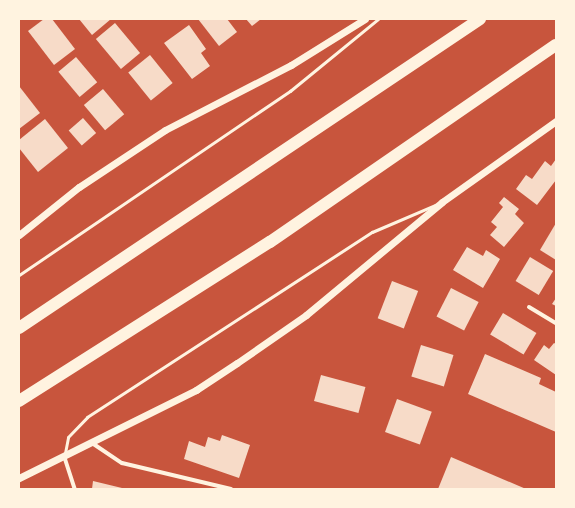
<!DOCTYPE html>
<html>
<head>
<meta charset="utf-8">
<style>
  body { margin:0 }
  #map { position:relative; width:575px; height:508px; overflow:hidden; background:#c8553d; font-family:Ubuntu,sans-serif }
  div>[style] { position:absolute }
  .building>* { inset:0; background:#f7dbc8; transform-origin:0 0 }
  .service>* { height:3px; margin:-1.5px; padding:0 1.5px; transform-origin:1.5px; border-radius:1.5px; background:#fff3e0 }
  .minor>* { height:4px; margin:-2px; padding:0 2px; transform-origin:2px; border-radius:2px; background:#fff3e0 }
  .tertiary>* { height:7px; margin:-3.5px; padding:0 3.5px; transform-origin:3.5px; border-radius:3.5px; background:#fff3e0 }
  .motorway>* { height:12px; margin:-6px; padding:0 6px; transform-origin:6px; border-radius:6px; background:#fff3e0 }
  span { translate:-50% -50%; white-space:nowrap; text-align:center; line-height:1.15; -webkit-text-stroke:3px #fff3e0; paint-order:stroke }
  .frame { position:absolute; inset:0; border:20px solid #fff3e0; pointer-events:none }
</style>
</head>
<body>
<div id="map">
  <div class="building">
    <div style="clip-path:polygon(44px 19px,52px 19px,75px 49px,54px 65px,28px 31px)"></div>
    <div style="clip-path:polygon(79px 19px,111px 19px,92px 35px)"></div>
    <div style="clip-path:polygon(198px 19px,227px 19px,237px 32px,219px 46px)"></div>
    <div style="clip-path:polygon(246px 19px,261px 19px,252px 26px)"></div>
    <div style="left:115px;top:23px;width:39px;height:25px;rotate:50deg"></div>
    <div style="clip-path:polygon(189px 25px,206px 49px,201px 53px,210px 66px,192px 79px,164px 43px)"></div>
    <div style="left:150px;top:55px;width:36px;height:28px;rotate:51deg"></div>
    <div style="left:76px;top:57px;width:33px;height:23px;rotate:50deg"></div>
    <div style="clip-path:polygon(19px 86px,40px 113px,19px 129px)"></div>
    <div style="left:103px;top:89px;width:33px;height:25px;rotate:50deg"></div>
    <div style="left:83px;top:118px;width:20px;height:19px;rotate:49deg"></div>
    <div style="clip-path:polygon(45px 119px,68px 148px,38px 172px,19px 148px,19px 140px)"></div>
    <div style="clip-path:polygon(556px 159px,556px 180px,537px 205px,516px 189px,526px 175px,532px 179px,545px 161px,551px 166px)"></div>
    <div style="clip-path:polygon(504px 197px,519px 209px,515px 214px,524px 223px,504px 247px,490px 235px,497px 227px,491px 222px,503px 207px,499px 203px)"></div>
    <div style="clip-path:polygon(556px 223px,556px 260px,540px 250px)"></div>
    <div style="clip-path:polygon(467px 247px,483px 256px,486px 250px,500px 259px,483px 288px,453px 270px)"></div>
    <div style="left:530px;top:257px;width:27px;height:28px;rotate:31deg"></div>
    <div style="left:392px;top:281px;width:28px;height:40px;rotate:21deg"></div>
    <div style="left:451px;top:288px;width:31px;height:32px;rotate:27deg"></div>
    <div style="clip-path:polygon(556px 298px,556px 306px,552px 304px)"></div>
    <div style="left:503px;top:313px;width:39px;height:25px;rotate:31deg"></div>
    <div style="clip-path:polygon(554px 343px,556px 344px,556px 375px,534px 360px,544px 345px,549px 349px)"></div>
    <div style="left:421px;top:345px;width:34px;height:33px;rotate:17deg"></div>
    <div style="clip-path:polygon(485px 354px,541px 378px,539px 384px,556px 392px,556px 432px,468px 394px)"></div>
    <div style="left:321px;top:375px;width:46px;height:27px;rotate:15deg"></div>
    <div style="left:397px;top:399px;width:37px;height:35px;rotate:20deg"></div>
    <div style="clip-path:polygon(222px 435px,250px 445px,239px 478px,184px 459px,189px 441px,205px 447px,208px 437px,220px 441px)"></div>
    <div style="clip-path:polygon(451px 457px,526px 489px,438px 489px)"></div>
    <div style="clip-path:polygon(93px 481px,122px 488px,121px 489px,92px 489px)"></div>
  </div>
  <div class="service">
    <div style="left:19px;top:275px;width:328px;rotate:-34.2deg"></div>
    <div style="left:290px;top:91px;width:114px;rotate:-39.3deg"></div>
    <div style="left:65px;top:453px;width:16px;rotate:-79deg"></div>
    <div style="left:68px;top:437px;width:28px;rotate:-46deg"></div>
    <div style="left:87px;top:417px;width:340px;rotate:-33deg"></div>
    <div style="left:372px;top:232px;width:69px;rotate:-23.2deg"></div>
  </div>
  <div class="minor">
    <div style="left:529px;top:307px;width:31px;rotate:31deg"></div>
    <div style="left:92px;top:443px;width:36px;rotate:34deg"></div>
    <div style="left:122px;top:463px;width:112px;rotate:13.4deg"></div>
    <div style="left:64px;top:456px;width:35px;rotate:72deg"></div>
  </div>
  <div class="tertiary">
    <div style="left:19px;top:235px;width:77px;rotate:-38.7deg"></div>
    <div style="left:79px;top:187px;width:103px;rotate:-33.5deg"></div>
    <div style="left:165px;top:130px;width:142px;rotate:-27.3deg"></div>
    <div style="left:291px;top:65px;width:87px;rotate:-31.9deg"></div>
    <div style="left:19px;top:478px;width:198px;rotate:-26.4deg"></div>
    <div style="left:196px;top:390px;width:49px;rotate:-33.4deg"></div>
    <div style="left:237px;top:363px;width:84px;rotate:-34.8deg"></div>
    <div style="left:306px;top:315px;width:177px;rotate:-39.7deg"></div>
    <div style="left:442px;top:202px;width:140px;rotate:-35.4deg"></div>
  </div>
  <div class="motorway">
    <div style="left:19px;top:328px;width:555px;rotate:-33.83deg"></div>
    <div style="left:19px;top:401px;width:297px;rotate:-32.4deg"></div>
    <div style="left:270px;top:242px;width:347px;rotate:-34.6deg"></div>
  </div>
  <div class="frame"></div>
</div>
</body>
</html>
